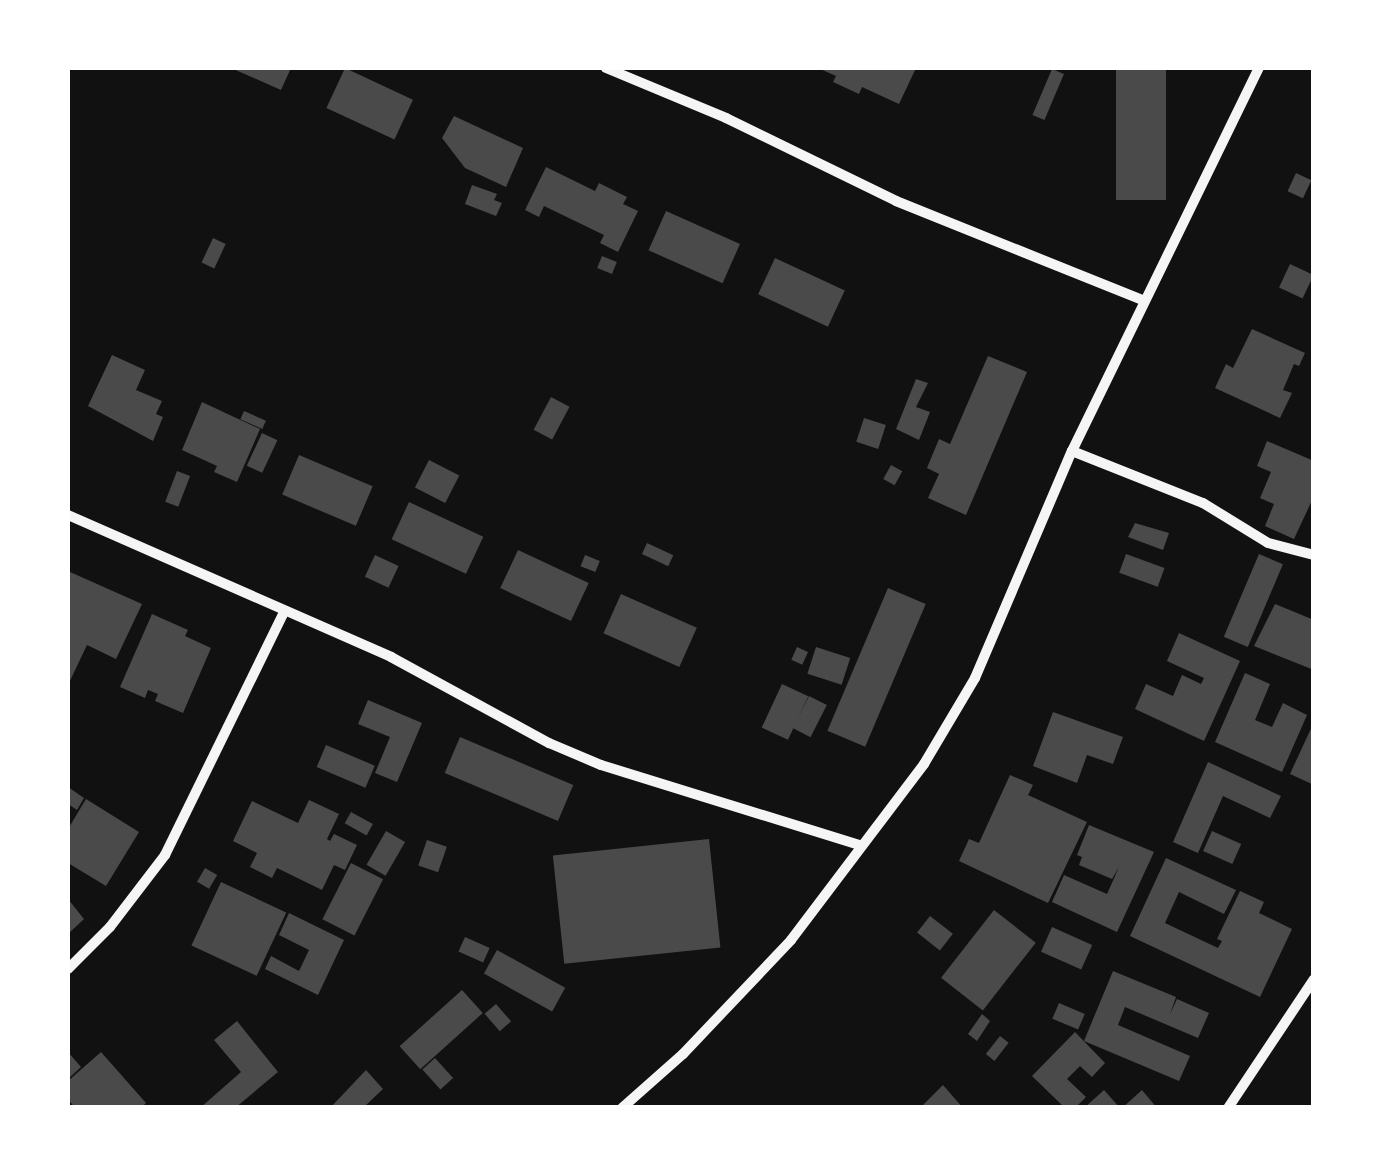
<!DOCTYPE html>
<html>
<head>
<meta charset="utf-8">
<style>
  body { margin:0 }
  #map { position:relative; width:1381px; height:1175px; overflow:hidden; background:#111; font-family:"Titillium Web",sans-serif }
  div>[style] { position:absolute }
  .building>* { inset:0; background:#4a4a4a; transform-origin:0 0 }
  .minor>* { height:10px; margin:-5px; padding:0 5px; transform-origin:5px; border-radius:5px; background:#f5f5f5 }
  span { translate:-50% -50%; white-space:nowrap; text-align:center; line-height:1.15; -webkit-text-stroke:10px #fff; paint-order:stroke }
  .frame { position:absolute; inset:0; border:70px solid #fff; pointer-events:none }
</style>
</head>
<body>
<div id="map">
  <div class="building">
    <div style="clip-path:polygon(231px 68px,291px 68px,281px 90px)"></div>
    <div style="left:345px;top:68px;width:75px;height:44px;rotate:25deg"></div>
    <div style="clip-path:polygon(818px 68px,916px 68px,899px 104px,862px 87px,859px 94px,833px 82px,836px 76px)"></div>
    <div style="left:1116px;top:68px;width:50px;height:132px"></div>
    <div style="left:1052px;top:69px;width:13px;height:50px;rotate:23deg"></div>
    <div style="clip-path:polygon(454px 116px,523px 148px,506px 187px,465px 168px,442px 138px)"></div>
    <div style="clip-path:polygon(546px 167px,595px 191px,599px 183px,627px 197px,623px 204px,638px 211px,618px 252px,600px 243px,604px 235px,544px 206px,539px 217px,525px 210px)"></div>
    <div style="left:1296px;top:173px;width:17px;height:20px;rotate:25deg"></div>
    <div style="clip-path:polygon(472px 185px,497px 194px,494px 200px,502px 203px,496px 216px,465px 204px)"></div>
    <div style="left:666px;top:211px;width:81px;height:43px;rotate:24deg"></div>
    <div style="left:213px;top:238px;width:14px;height:27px;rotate:25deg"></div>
    <div style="left:602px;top:256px;width:16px;height:13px;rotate:22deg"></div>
    <div style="left:775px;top:258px;width:77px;height:40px;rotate:25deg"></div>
    <div style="left:1290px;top:264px;width:26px;height:26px;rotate:25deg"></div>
    <div style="clip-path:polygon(1252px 329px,1305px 353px,1299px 366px,1294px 364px,1283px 390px,1292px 393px,1280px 418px,1215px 388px,1226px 364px,1233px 368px)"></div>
    <div style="clip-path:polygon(112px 355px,145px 370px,136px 390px,162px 401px,156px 414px,163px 417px,153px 441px,88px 406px)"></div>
    <div style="clip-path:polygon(988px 356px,1027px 372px,966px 515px,928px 498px,939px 474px,927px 468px,939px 439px,950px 444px)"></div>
    <div style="clip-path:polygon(916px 379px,928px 383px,916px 407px,930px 412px,919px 440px,896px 429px)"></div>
    <div style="left:551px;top:397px;width:21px;height:37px;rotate:28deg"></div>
    <div style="clip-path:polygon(202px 402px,260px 429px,237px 482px,214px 472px,217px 466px,182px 450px)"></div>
    <div style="left:244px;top:411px;width:24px;height:9px;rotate:24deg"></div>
    <div style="left:864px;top:418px;width:23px;height:25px;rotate:18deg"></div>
    <div style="left:262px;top:433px;width:17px;height:36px;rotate:25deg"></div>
    <div style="clip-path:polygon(1267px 441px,1314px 461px,1314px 496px,1294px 539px,1265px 526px,1274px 504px,1260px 498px,1271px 472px,1257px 466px)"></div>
    <div style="left:299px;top:455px;width:80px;height:43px;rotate:23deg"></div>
    <div style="left:429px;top:460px;width:34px;height:31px;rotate:27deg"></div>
    <div style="left:891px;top:465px;width:13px;height:16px;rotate:29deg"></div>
    <div style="left:177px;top:471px;width:14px;height:33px;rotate:21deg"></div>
    <div style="left:409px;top:502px;width:82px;height:41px;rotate:25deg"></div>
    <div style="clip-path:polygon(1135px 523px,1169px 533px,1163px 550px,1128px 537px)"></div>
    <div style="left:647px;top:543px;width:29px;height:12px;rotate:25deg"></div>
    <div style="left:518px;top:550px;width:78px;height:42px;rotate:25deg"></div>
    <div style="left:1126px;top:554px;width:41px;height:20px;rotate:20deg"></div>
    <div style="left:1259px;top:554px;width:26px;height:90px;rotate:23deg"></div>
    <div style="left:375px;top:555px;width:26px;height:24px;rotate:25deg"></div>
    <div style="left:585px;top:555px;width:16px;height:12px;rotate:22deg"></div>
    <div style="clip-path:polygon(70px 572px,142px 604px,116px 659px,87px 645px,68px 685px)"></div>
    <div style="left:888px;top:588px;width:41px;height:155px;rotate:23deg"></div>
    <div style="left:621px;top:594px;width:83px;height:43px;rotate:24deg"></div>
    <div style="clip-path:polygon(1275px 604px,1314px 620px,1314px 670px,1254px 646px)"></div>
    <div style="clip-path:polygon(152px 614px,188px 630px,185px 636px,211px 648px,183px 713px,155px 701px,158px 694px,148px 690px,145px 698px,120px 687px)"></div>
    <div style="clip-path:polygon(1179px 633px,1240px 661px,1204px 741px,1135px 709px,1146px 684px,1173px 696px,1182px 675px,1201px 684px,1204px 678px,1167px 661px)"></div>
    <div style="left:797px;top:647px;width:12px;height:14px;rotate:24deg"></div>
    <div style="left:816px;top:647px;width:36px;height:28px;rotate:18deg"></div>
    <div style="clip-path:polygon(1245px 673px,1270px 684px,1255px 720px,1272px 727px,1283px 703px,1307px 715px,1282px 772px,1215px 742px)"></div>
    <div style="left:782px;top:684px;width:29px;height:48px;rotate:25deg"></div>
    <div style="left:809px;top:696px;width:20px;height:36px;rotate:27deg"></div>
    <div style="clip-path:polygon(368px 700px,422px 723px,397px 782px,375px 773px,390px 737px,358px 724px)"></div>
    <div style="clip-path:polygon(1053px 712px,1123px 737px,1113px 764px,1087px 755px,1077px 783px,1033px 766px)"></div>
    <div style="clip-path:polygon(1314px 722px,1314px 785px,1290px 774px)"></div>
    <div style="left:460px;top:737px;width:123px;height:39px;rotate:23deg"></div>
    <div style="left:326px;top:745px;width:53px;height:24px;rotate:23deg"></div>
    <div style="clip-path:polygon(1208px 762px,1281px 796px,1270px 818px,1223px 796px,1198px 853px,1173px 842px)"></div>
    <div style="clip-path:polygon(1010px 775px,1033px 785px,1028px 795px,1087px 822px,1048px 903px,959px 861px,969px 839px,979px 843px)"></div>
    <div style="clip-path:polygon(68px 787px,84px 798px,77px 810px,68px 804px)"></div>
    <div style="clip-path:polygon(86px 799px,139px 832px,106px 886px,68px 863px,68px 829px)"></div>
    <div style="clip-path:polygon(309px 800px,339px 814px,327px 839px,330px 841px,334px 834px,357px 845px,345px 870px,334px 865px,322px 890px,277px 868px,272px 878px,250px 867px,257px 853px,233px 841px,252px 801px,298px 823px)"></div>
    <div style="left:351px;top:812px;width:25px;height:13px;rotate:29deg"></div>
    <div style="clip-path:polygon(1089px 825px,1154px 852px,1117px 932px,1052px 902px,1064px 875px,1107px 894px,1119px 867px,1112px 879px,1079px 865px,1082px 857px,1077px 855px)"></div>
    <div style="left:386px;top:831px;width:22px;height:39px;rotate:30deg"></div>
    <div style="left:1212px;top:831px;width:32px;height:22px;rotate:24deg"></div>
    <div style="left:709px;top:839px;width:109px;height:157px;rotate:84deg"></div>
    <div style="left:427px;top:840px;width:21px;height:27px;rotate:19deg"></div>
    <div style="clip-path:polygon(1166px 858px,1236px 890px,1224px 914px,1179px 892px,1165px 923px,1218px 948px,1222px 941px,1217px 939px,1240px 891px,1264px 902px,1259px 913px,1292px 929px,1260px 997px,1130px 936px)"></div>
    <div style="left:351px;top:863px;width:36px;height:63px;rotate:27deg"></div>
    <div style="left:205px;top:868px;width:14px;height:16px;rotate:30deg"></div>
    <div style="left:221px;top:882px;width:72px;height:70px;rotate:25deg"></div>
    <div style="clip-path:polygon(68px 899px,84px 919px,68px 934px)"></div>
    <div style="left:994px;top:910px;width:53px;height:86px;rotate:38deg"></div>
    <div style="clip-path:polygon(289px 913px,344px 940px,318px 995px,265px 969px,271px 956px,299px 971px,309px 950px,279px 935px)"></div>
    <div style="left:930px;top:916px;width:29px;height:21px;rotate:38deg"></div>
    <div style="left:1052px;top:927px;width:44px;height:27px;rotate:24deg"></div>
    <div style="left:465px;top:937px;width:27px;height:16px;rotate:24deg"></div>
    <div style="left:497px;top:950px;width:78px;height:27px;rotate:29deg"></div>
    <div style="clip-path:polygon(1113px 971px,1176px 997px,1170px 1014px,1177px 999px,1209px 1013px,1198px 1038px,1125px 1007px,1118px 1025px,1190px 1056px,1179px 1081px,1084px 1041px)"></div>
    <div style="left:462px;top:990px;width:31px;height:84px;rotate:48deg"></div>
    <div style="left:1059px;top:1003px;width:28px;height:17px;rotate:23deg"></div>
    <div style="left:496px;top:1004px;width:23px;height:15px;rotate:49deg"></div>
    <div style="clip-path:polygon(982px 1014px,990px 1021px,977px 1041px,968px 1034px)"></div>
    <div style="clip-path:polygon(237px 1021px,278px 1072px,235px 1108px,200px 1108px,241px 1072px,214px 1040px)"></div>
    <div style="clip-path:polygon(1075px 1032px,1105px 1063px,1092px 1077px,1080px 1066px,1067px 1079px,1086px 1097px,1075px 1108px,1065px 1108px,1032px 1076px)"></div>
    <div style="left:1000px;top:1036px;width:11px;height:23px;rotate:38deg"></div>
    <div style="clip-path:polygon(68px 1052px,81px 1067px,68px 1079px)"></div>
    <div style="clip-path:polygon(101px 1052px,146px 1103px,141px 1108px,75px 1108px,68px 1099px,68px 1081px)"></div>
    <div style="left:435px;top:1058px;width:27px;height:17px;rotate:48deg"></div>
    <div style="clip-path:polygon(366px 1070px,383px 1089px,363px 1108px,330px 1108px)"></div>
    <div style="clip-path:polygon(943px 1085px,963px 1108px,920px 1108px)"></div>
    <div style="clip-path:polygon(1104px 1090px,1120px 1108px,1084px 1108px)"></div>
    <div style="clip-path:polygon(1142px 1090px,1157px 1108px,1122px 1108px)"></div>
  </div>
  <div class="minor">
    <div style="left:606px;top:68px;width:130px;rotate:22.6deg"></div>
    <div style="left:726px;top:118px;width:189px;rotate:26deg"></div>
    <div style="left:896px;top:201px;width:268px;rotate:21.9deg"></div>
    <div style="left:1072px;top:451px;width:141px;rotate:21.7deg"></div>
    <div style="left:1203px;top:503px;width:76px;rotate:31.6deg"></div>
    <div style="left:1268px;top:543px;width:48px;rotate:14.6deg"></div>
    <div style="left:68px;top:515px;width:353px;rotate:23.7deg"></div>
    <div style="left:391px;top:657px;width:180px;rotate:28.6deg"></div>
    <div style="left:549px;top:743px;width:56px;rotate:22.9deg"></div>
    <div style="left:601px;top:765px;width:273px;rotate:17.2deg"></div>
    <div style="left:68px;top:969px;width:59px;rotate:-45deg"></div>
    <div style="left:110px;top:927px;width:91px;rotate:-52.6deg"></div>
    <div style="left:165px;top:855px;width:271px;rotate:-63.9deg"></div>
    <div style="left:622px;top:1108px;width:81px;rotate:-41.5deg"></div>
    <div style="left:683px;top:1054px;width:157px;rotate:-46.5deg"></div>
    <div style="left:791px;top:940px;width:221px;rotate:-52.9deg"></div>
    <div style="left:924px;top:764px;width:100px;rotate:-59.3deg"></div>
    <div style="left:975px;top:678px;width:247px;rotate:-66.9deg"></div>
    <div style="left:1072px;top:451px;width:426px;rotate:-64deg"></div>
    <div style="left:1228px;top:1108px;width:155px;rotate:-56.3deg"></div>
  </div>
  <div class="frame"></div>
</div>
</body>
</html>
